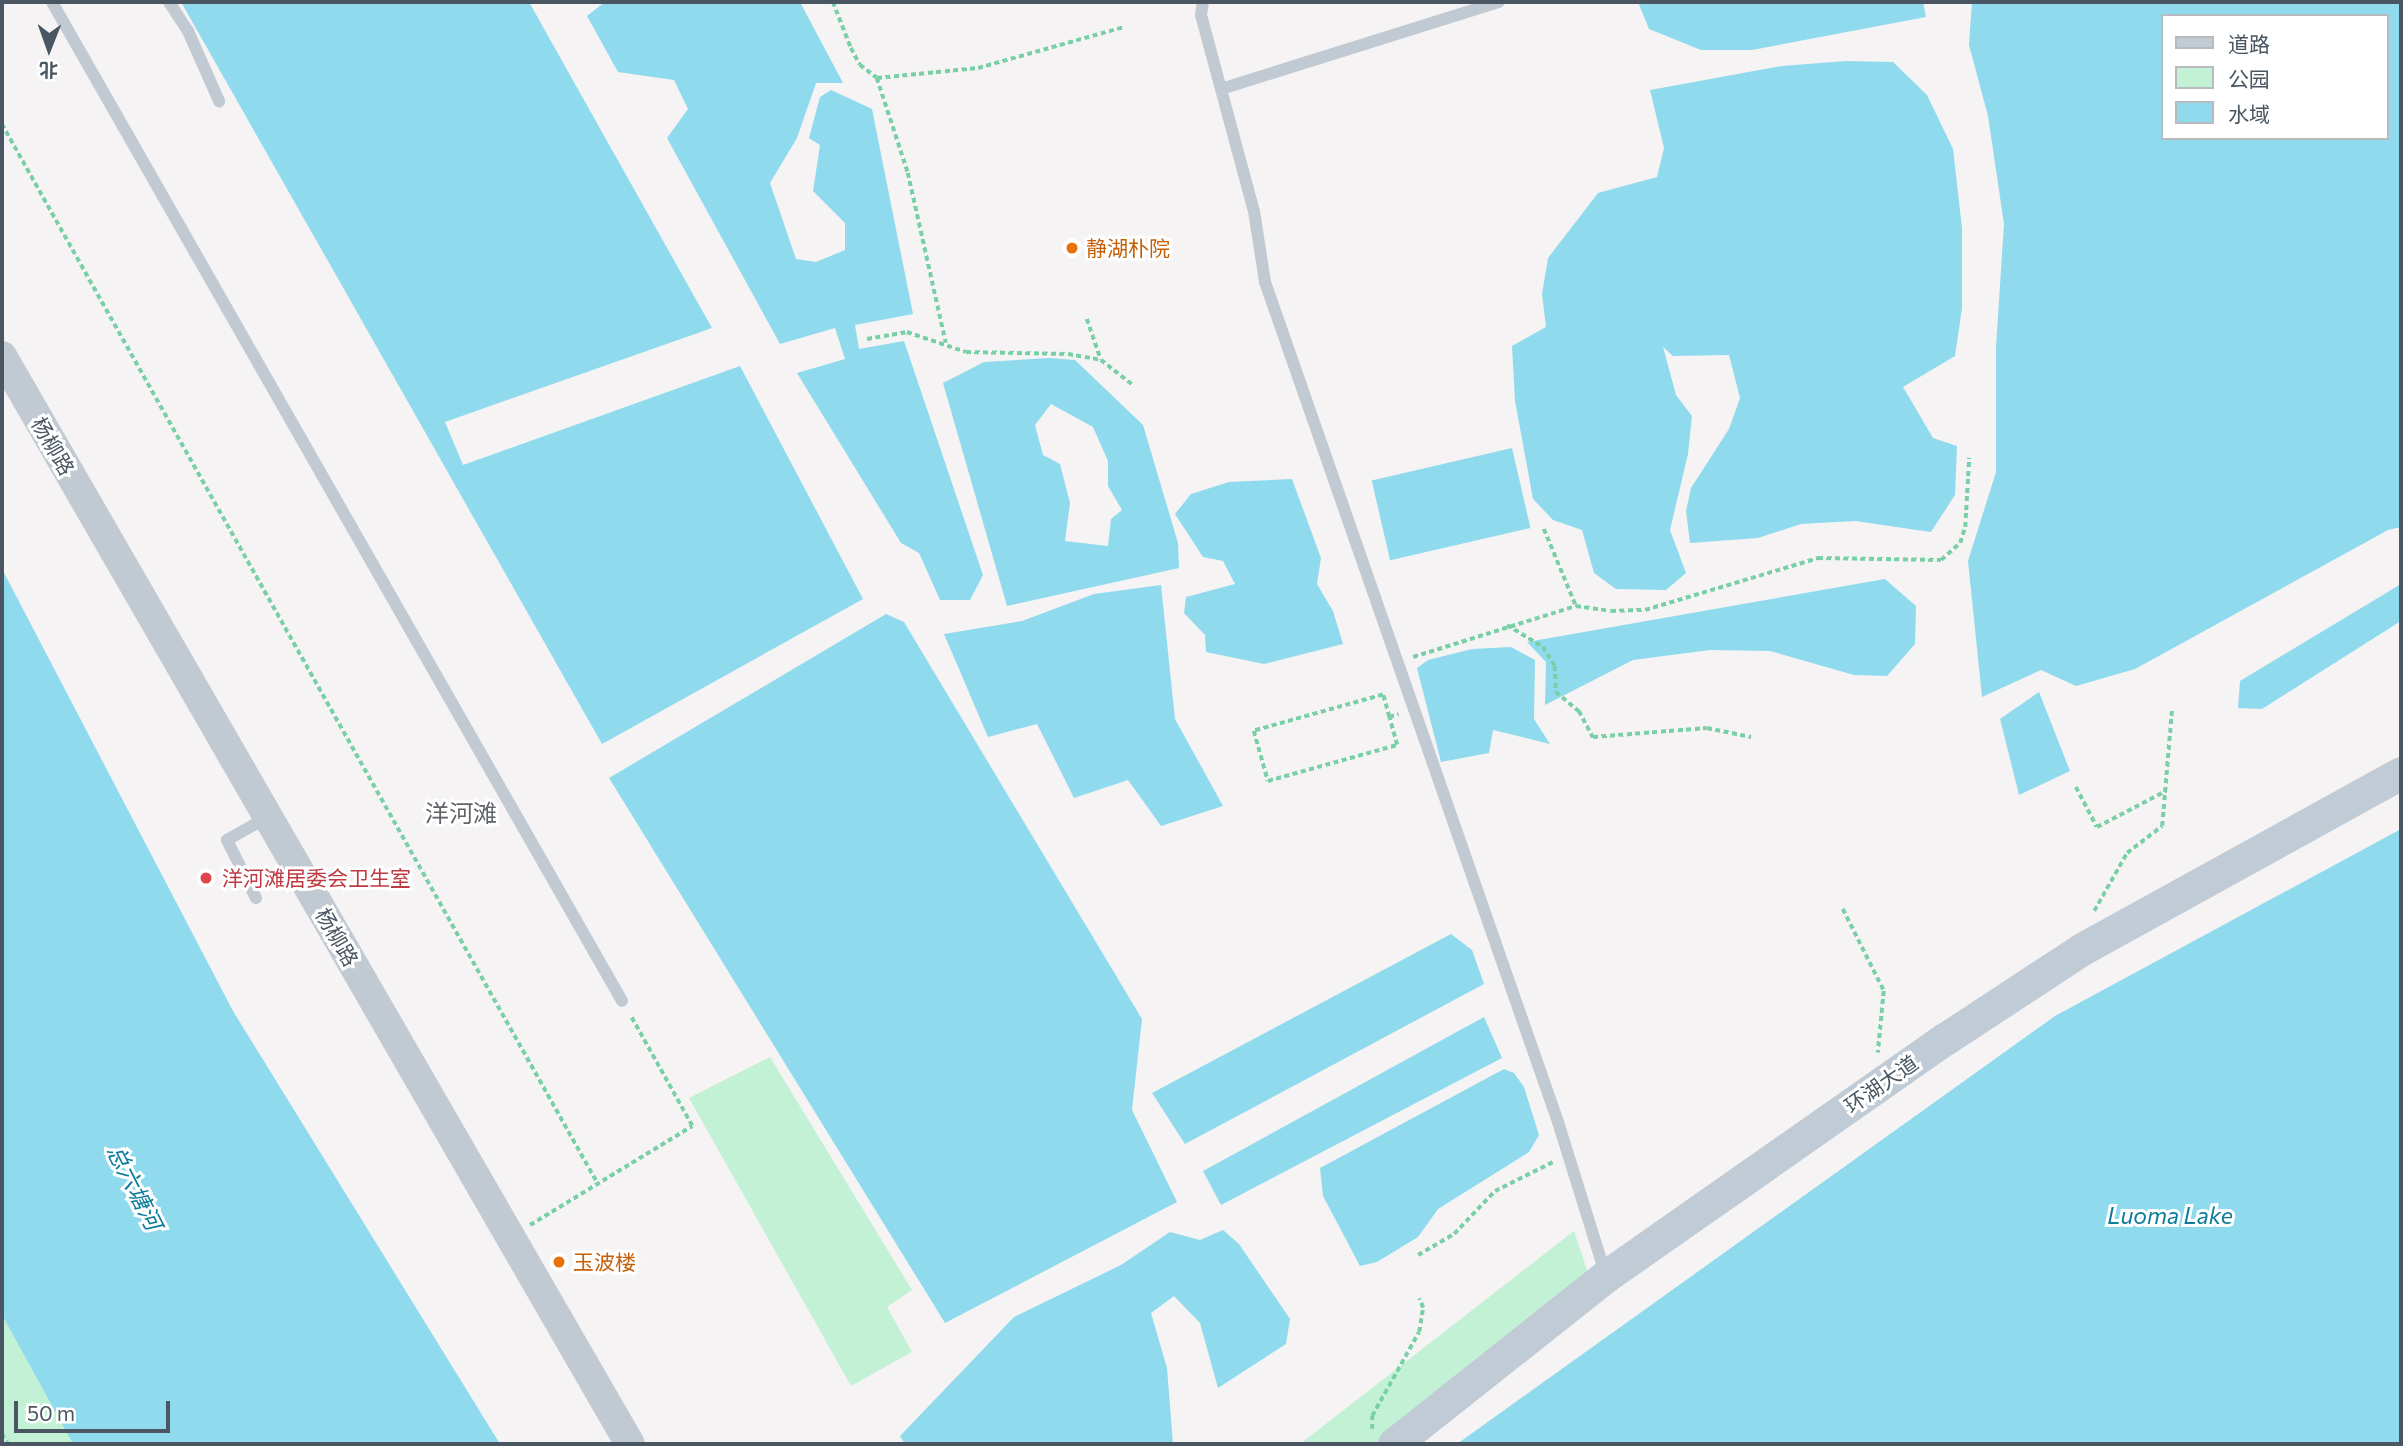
<!DOCTYPE html>
<html>
<head>
<meta charset="utf-8">
<style>
  body { margin:0 }
  #map { position:relative; width:2403px; height:1446px; overflow:hidden; background:#f5f3f3; font-family:Commissioner,"Noto Sans SC",sans-serif }
  div>[style] { position:absolute }
  .green>* { inset:0; background:#c3f1d5 }
  .water>* { inset:0; background:#90daee; transform-origin:0 0 }
  .path>* { height:3.5px; margin-top:-1.75px; transform-origin:0; background:repeating-linear-gradient(90deg,#7ad0a6 0 5px,transparent 0 8.5px) }
  .service>* { height:12px; margin:-6px; padding:0 6px; transform-origin:6px; border-radius:6px; background:#c1cad2 }
  .tertiary>* { height:30px; margin:-15px; padding:0 15px; transform-origin:15px; border-radius:15px; background:#c1cad2 }
  .secondary>* { height:33px; margin:-16.5px; padding:0 16.5px; transform-origin:16.5px; border-radius:16.5px; background:#c1cbd6 }
  .dots>* { width:19px; height:19px; translate:-50% -50%; box-sizing:border-box; border:4px solid #fff; border-radius:50% }
  span { translate:-50% -50%; white-space:nowrap; text-align:center; line-height:1.15; -webkit-text-stroke:6px #fff; paint-order:stroke }
  .food-label { font-size:21px; color:#c56008 }
  .left { translate:0 -50%; text-align:left }
  .street-label { font-size:21px; color:#4a5661 }
  .health-label { font-size:21px; color:#be3a42 }
  .water-label { font-size:23px; color:#0c7c9b; font-style:italic }
  .quarter-label { font-size:24px; color:#5f6368 }
  .frame { position:absolute; inset:0; border:4px solid #4a5661; pointer-events:none }
  .legend { position:absolute; left:2161px; top:14px; width:228px; height:126px; box-sizing:border-box; background:#fff; border:2px solid #b7bbc0; margin:0; padding:9px 12px; list-style:none; font-size:21px; color:#4a5661 }
  .legend li { display:flex; align-items:center; gap:14px; height:35px }
  .legend b { width:35px; border:2px solid #b7bbc0 }
  .north { position:absolute; left:14px; top:14px; width:70px; height:70px; -webkit-text-stroke:5px #fff; paint-order:stroke; rotate:181deg; font-size:19px; font-weight:700; line-height:28px; text-align:center; color:#4a5661 }
  .north::after { content:''; display:block; margin:auto; width:24px; height:32px; background:#4a5661; clip-path:polygon(50% 0,100% 100%,50% 72%,0 100%) }
  .scale { position:absolute; left:14px; top:1401px; width:156px; height:32px; box-sizing:border-box; border:4px solid #4a5661; border-top:0; padding-left:9px; font-size:21px; line-height:24px; white-space:nowrap; color:#4a5661; -webkit-text-stroke:5px #fff; paint-order:stroke }
</style>
</head>
<body>
<div id="map">
  <div class="green">
    <div style="clip-path:polygon(770px 1057px,912px 1290px,887px 1307px,912px 1352px,851px 1386px,689px 1098px)"></div>
    <div style="clip-path:polygon(1574px 1231px,1589px 1276px,1376px 1444px,1300px 1444px)"></div>
    <div style="clip-path:polygon(2px 1315px,73px 1444px,2px 1444px)"></div>
  </div>
  <div class="water">
    <div style="clip-path:polygon(181px 2px,529px 2px,712px 328px,445px 422px,463px 465px,740px 366px,863px 599px,602px 744px)"></div>
    <div style="clip-path:polygon(605px 2px,800px 2px,843px 83px,816px 83px,797px 138px,770px 183px,796px 259px,816px 262px,845px 250px,845px 223px,813px 191px,820px 145px,809px 138px,820px 97px,831px 90px,872px 109px,913px 314px,855px 325px,859px 349px,904px 341px,983px 575px,970px 600px,940px 600px,919px 553px,901px 543px,797px 373px,845px 359px,835px 328px,780px 344px,667px 138px,688px 109px,674px 80px,618px 72px,587px 16px)"></div>
    <div style="clip-path:polygon(1638px 2px,1923px 2px,1926px 17px,1752px 50px,1701px 50px,1649px 29px)"></div>
    <div style="clip-path:polygon(evenodd,1972px 2px,2401px 2px,2401px 527px,2388px 530px,2135px 669px,2076px 686px,2041px 670px,1982px 697px,1968px 561px,1996px 472px,1996px 347px,2004px 224px,1988px 116px,1969px 45px,1972px 2px,2163px 16px,2387px 16px,2387px 138px,2163px 138px,2163px 16px)"></div>
    <div style="clip-path:polygon(1846px 61px,1893px 62px,1927px 95px,1953px 149px,1962px 228px,1962px 308px,1955px 356px,1903px 387px,1933px 438px,1957px 446px,1955px 495px,1931px 532px,1855px 521px,1801px 524px,1758px 538px,1690px 543px,1686px 511px,1691px 488px,1729px 429px,1740px 398px,1729px 355px,1673px 356px,1663px 347px,1676px 395px,1692px 416px,1688px 454px,1670px 530px,1686px 573px,1666px 590px,1616px 589px,1594px 573px,1582px 530px,1553px 520px,1533px 499px,1515px 401px,1512px 346px,1546px 327px,1542px 294px,1548px 258px,1598px 193px,1657px 177px,1664px 148px,1650px 90px,1782px 66px)"></div>
    <div style="clip-path:polygon(evenodd,1050px 358px,1075px 360px,1143px 425px,1178px 543px,1179px 568px,1007px 606px,943px 383px,984px 362px,1050px 358px,1051px 404px,1093px 427px,1108px 461px,1108px 486px,1122px 510px,1111px 519px,1108px 546px,1065px 541px,1070px 503px,1060px 464px,1043px 455px,1035px 425px,1051px 404px)"></div>
    <div style="left:1512px;top:448px;width:82px;height:144px;rotate:77deg"></div>
    <div style="clip-path:polygon(1292px 479px,1321px 558px,1317px 584px,1333px 611px,1343px 644px,1264px 664px,1206px 652px,1205px 635px,1184px 613px,1186px 597px,1235px 584px,1223px 561px,1203px 557px,1175px 514px,1191px 494px,1229px 482px)"></div>
    <div style="clip-path:polygon(2px 569px,233px 1011px,500px 1444px,73px 1444px,2px 1315px)"></div>
    <div style="clip-path:polygon(1885px 579px,1916px 606px,1915px 644px,1887px 676px,1854px 675px,1770px 651px,1710px 650px,1633px 660px,1545px 705px,1546px 662px,1527px 642px)"></div>
    <div style="clip-path:polygon(2401px 584px,2401px 621px,2262px 709px,2238px 708px,2240px 681px)"></div>
    <div style="clip-path:polygon(1161px 585px,1175px 719px,1223px 806px,1161px 826px,1128px 780px,1074px 798px,1037px 724px,988px 737px,944px 634px,1022px 621px,1094px 594px)"></div>
    <div style="clip-path:polygon(886px 614px,904px 622px,1142px 1019px,1132px 1110px,1177px 1202px,945px 1323px,609px 778px)"></div>
    <div style="clip-path:polygon(1511px 647px,1535px 660px,1534px 719px,1550px 744px,1493px 730px,1489px 753px,1441px 762px,1417px 668px,1428px 660px,1472px 649px)"></div>
    <div style="clip-path:polygon(2039px 692px,2070px 771px,2019px 795px,2000px 719px)"></div>
    <div style="clip-path:polygon(2401px 829px,2401px 1444px,1457px 1444px,2055px 1016px)"></div>
    <div style="clip-path:polygon(1451px 934px,1472px 950px,1484px 984px,1185px 1144px,1152px 1093px)"></div>
    <div style="clip-path:polygon(1484px 1017px,1502px 1058px,1221px 1205px,1203px 1171px)"></div>
    <div style="clip-path:polygon(1504px 1069px,1514px 1073px,1524px 1087px,1539px 1135px,1529px 1152px,1438px 1209px,1418px 1237px,1377px 1262px,1360px 1266px,1323px 1196px,1320px 1168px)"></div>
    <div style="clip-path:polygon(1223px 1230px,1239px 1244px,1290px 1319px,1286px 1344px,1218px 1388px,1200px 1323px,1174px 1296px,1151px 1313px,1167px 1368px,1173px 1444px,905px 1444px,900px 1436px,1014px 1317px,1121px 1265px,1170px 1232px,1200px 1240px)"></div>
  </div>
  <div class="path">
    <div style="left:833px;top:2px;width:49px;rotate:68.6deg"></div>
    <div style="left:851px;top:48px;width:19px;rotate:62deg"></div>
    <div style="left:860px;top:65px;width:21px;rotate:37deg"></div>
    <div style="left:877px;top:78px;width:101px;rotate:-5.7deg"></div>
    <div style="left:978px;top:68px;width:152px;rotate:-15.7deg"></div>
    <div style="left:877px;top:78px;width:100px;rotate:71.9deg"></div>
    <div style="left:908px;top:173px;width:174px;rotate:77.4deg"></div>
    <div style="left:2px;top:124px;width:1216px;rotate:60.65deg"></div>
    <div style="left:1087px;top:319px;width:43px;rotate:71.1deg"></div>
    <div style="left:1101px;top:360px;width:39px;rotate:38deg"></div>
    <div style="left:867px;top:339px;width:41px;rotate:-9.9deg"></div>
    <div style="left:907px;top:332px;width:62px;rotate:18.7deg"></div>
    <div style="left:966px;top:352px;width:102px;rotate:1.1deg"></div>
    <div style="left:1068px;top:354px;width:34px;rotate:10deg"></div>
    <div style="left:1544px;top:529px;width:83px;rotate:67.4deg"></div>
    <div style="left:1507px;top:625px;width:42px;rotate:31.4deg"></div>
    <div style="left:1543px;top:647px;width:22px;rotate:58deg"></div>
    <div style="left:1555px;top:666px;width:26px;rotate:88deg"></div>
    <div style="left:1556px;top:692px;width:30px;rotate:40deg"></div>
    <div style="left:1579px;top:711px;width:30px;rotate:62deg"></div>
    <div style="left:1593px;top:737px;width:114px;rotate:-4.5deg"></div>
    <div style="left:1707px;top:728px;width:45px;rotate:11.6deg"></div>
    <div style="left:1413px;top:657px;width:171px;rotate:-17.4deg"></div>
    <div style="left:1576px;top:606px;width:35px;rotate:8deg"></div>
    <div style="left:1611px;top:611px;width:34px;rotate:-2deg"></div>
    <div style="left:1645px;top:610px;width:181px;rotate:-16.7deg"></div>
    <div style="left:1818px;top:558px;width:123px;rotate:0.9deg"></div>
    <div style="left:1941px;top:560px;width:25px;rotate:-42deg"></div>
    <div style="left:1960px;top:543px;width:17px;rotate:-73deg"></div>
    <div style="left:1965px;top:527px;width:69px;rotate:-86.7deg"></div>
    <div style="left:1389px;top:717px;width:23px;rotate:-105deg"></div>
    <div style="left:1383px;top:695px;width:134px;rotate:164.4deg"></div>
    <div style="left:1254px;top:731px;width:52px;rotate:74.4deg"></div>
    <div style="left:1268px;top:781px;width:134px;rotate:-15.6deg"></div>
    <div style="left:1397px;top:745px;width:29px;rotate:-106deg"></div>
    <div style="left:1389px;top:717px;width:10px;rotate:-17deg"></div>
    <div style="left:2076px;top:787px;width:45px;rotate:62.3deg"></div>
    <div style="left:2097px;top:827px;width:78px;rotate:-27.6deg"></div>
    <div style="left:1843px;top:909px;width:92px;rotate:63.4deg"></div>
    <div style="left:1884px;top:991px;width:62px;rotate:95.5deg"></div>
    <div style="left:2094px;top:911px;width:67px;rotate:-60.4deg"></div>
    <div style="left:2127px;top:853px;width:44px;rotate:-37.6deg"></div>
    <div style="left:2162px;top:826px;width:119px;rotate:-85.2deg"></div>
    <div style="left:530px;top:1225px;width:190px;rotate:-31.4deg"></div>
    <div style="left:692px;top:1126px;width:127px;rotate:-119.2deg"></div>
    <div style="left:1418px;top:1255px;width:42px;rotate:-30.3deg"></div>
    <div style="left:1454px;top:1234px;width:59px;rotate:-46.4deg"></div>
    <div style="left:1495px;top:1191px;width:65px;rotate:-26.6deg"></div>
    <div style="left:1372px;top:1429px;width:13px;rotate:-90deg"></div>
    <div style="left:1372px;top:1416px;width:96px;rotate:-60.8deg"></div>
    <div style="left:1419px;top:1332px;width:24px;rotate:-81deg"></div>
    <div style="left:1423px;top:1308px;width:10px;rotate:-114deg"></div>
    <div style="left:2px;top:1434px;width:12px;rotate:59deg"></div>
  </div>
  <div class="service">
    <div style="left:52px;top:2px;width:1150px;rotate:60.29deg"></div>
    <div style="left:169px;top:2px;width:35px;rotate:57deg"></div>
    <div style="left:188px;top:31px;width:77px;rotate:66.1deg"></div>
    <div style="left:1203px;top:2px;width:13px;rotate:99deg"></div>
    <div style="left:1201px;top:15px;width:203px;rotate:74.9deg"></div>
    <div style="left:1254px;top:211px;width:72px;rotate:81.2deg"></div>
    <div style="left:1265px;top:282px;width:890px;rotate:70.77deg"></div>
    <div style="left:1558px;top:1122px;width:158px;rotate:72.7deg"></div>
    <div style="left:1221px;top:89px;width:291px;rotate:-17.4deg"></div>
    <div style="left:256px;top:898px;width:65px;rotate:-116.6deg"></div>
    <div style="left:227px;top:840px;width:47px;rotate:-29.3deg"></div>
  </div>
  <div class="tertiary">
    <div style="left:2px;top:356px;width:1256px;rotate:60.01deg"></div>
  </div>
  <div class="secondary">
    <div style="left:1394px;top:1444px;width:270px;rotate:-38.4deg"></div>
    <div style="left:1606px;top:1276px;width:414px;rotate:-35deg"></div>
    <div style="left:1945px;top:1039px;width:164px;rotate:-33.3deg"></div>
    <div style="left:2082px;top:949px;width:364px;rotate:-28.9deg"></div>
  </div>
  <div class="dots">
    <div style="left:1072px;top:248px;background:#e8710a"></div>
    <div style="left:206px;top:878px;background:#e0444e"></div>
    <div style="left:559px;top:1262px;background:#e8710a"></div>
  </div>
  <div class="food-label">
    <span class="left" style="left:1086px;top:248px">静湖朴院</span>
    <span class="left" style="left:573px;top:1262px">玉波楼</span>
  </div>
  <div class="street-label">
    <span style="left:53px;top:446px;rotate:60deg">杨柳路</span>
    <span style="left:337px;top:937px;rotate:60deg">杨柳路</span>
    <span style="left:1881px;top:1084px;rotate:-35deg">环湖大道</span>
  </div>
  <div class="health-label">
    <span class="left" style="left:222px;top:878px">洋河滩居委会卫生室</span>
  </div>
  <div class="water-label">
    <span style="left:135px;top:1187px;rotate:63deg">总六塘河</span>
    <span style="left:2170px;top:1215px">Luoma Lake</span>
  </div>
  <div class="quarter-label">
    <span style="left:461px;top:813px">洋河滩</span>
  </div>
  <div class="frame"></div>
  <ul class="legend">
  <li><b style="height:9px;background:#c1cbd6"></b>道路</li>
  <li><b style="height:19px;background:#c3f1d5"></b>公园</li>
  <li><b style="height:19px;background:#90daee"></b>水域</li>
  </ul>
  <div class="north">北</div>
  <div class="scale">50 m</div>
</div>
</body>
</html>
